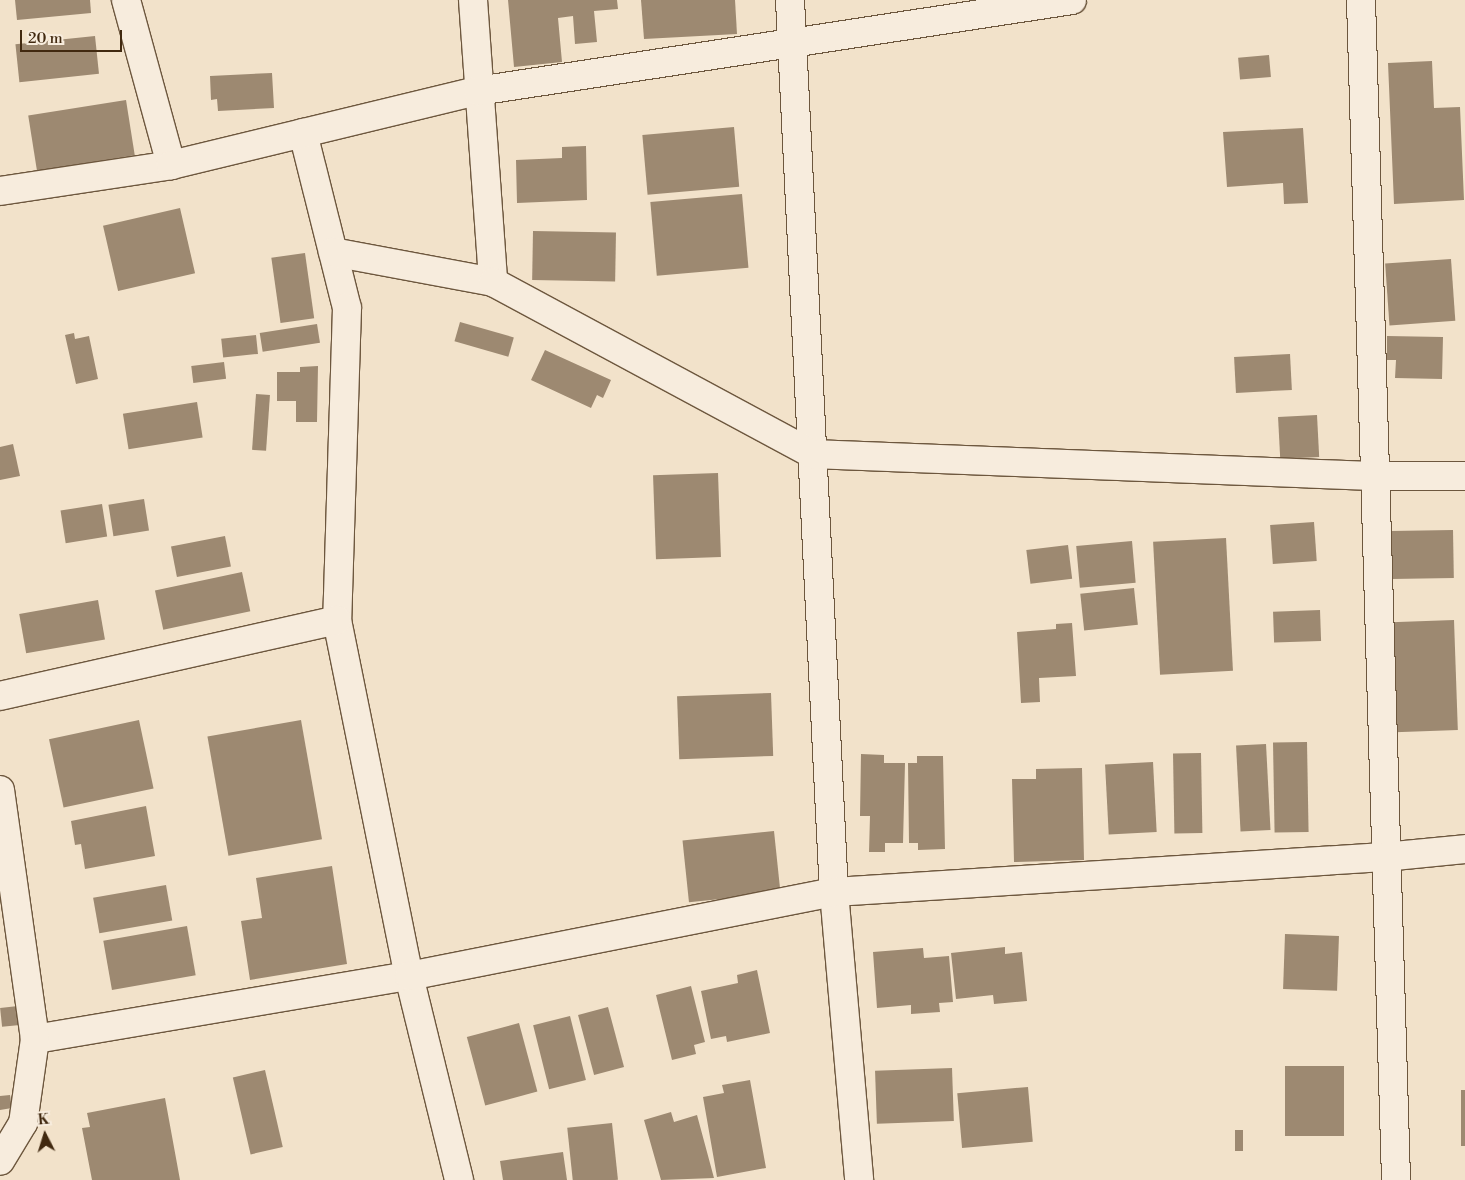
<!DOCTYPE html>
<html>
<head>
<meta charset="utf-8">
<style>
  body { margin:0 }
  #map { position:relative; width:1465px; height:1180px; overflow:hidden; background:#f2e2ca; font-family:"Libre Bodoni",serif }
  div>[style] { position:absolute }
  .building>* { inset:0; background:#9d8971; transform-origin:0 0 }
  .roads { filter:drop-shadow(1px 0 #6d573e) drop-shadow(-1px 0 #6d573e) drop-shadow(0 1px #6d573e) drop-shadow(0 -1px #6d573e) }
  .street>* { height:28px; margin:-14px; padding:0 14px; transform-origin:14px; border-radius:14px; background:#f7ecdd }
  .secondary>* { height:28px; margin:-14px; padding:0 14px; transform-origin:14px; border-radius:14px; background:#f7ecdd }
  span { translate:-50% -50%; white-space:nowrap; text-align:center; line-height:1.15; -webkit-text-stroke:5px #f7ecdd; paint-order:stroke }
  .north { position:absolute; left:20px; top:1110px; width:50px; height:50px; -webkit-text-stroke:4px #f7ecdd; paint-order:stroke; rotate:355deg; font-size:14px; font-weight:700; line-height:20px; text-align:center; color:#412910 }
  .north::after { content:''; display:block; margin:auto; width:18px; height:22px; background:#412910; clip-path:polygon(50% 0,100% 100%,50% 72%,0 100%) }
  .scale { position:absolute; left:20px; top:30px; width:102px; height:22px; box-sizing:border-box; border:2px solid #412910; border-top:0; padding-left:6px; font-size:15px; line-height:18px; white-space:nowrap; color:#412910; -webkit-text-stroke:4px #f7ecdd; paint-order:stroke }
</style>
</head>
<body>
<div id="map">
  <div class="building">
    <div style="clip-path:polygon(15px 0,90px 0,91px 13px,17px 20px)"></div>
    <div style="clip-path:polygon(508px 0,617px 0,618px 9px,594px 11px,597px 42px,575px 44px,573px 16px,558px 18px,562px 62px,514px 67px)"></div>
    <div style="clip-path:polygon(641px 0,735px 0,737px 34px,644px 39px)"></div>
    <div style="left:95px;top:36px;width:38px;height:80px;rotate:84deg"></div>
    <div style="left:1269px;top:55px;width:22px;height:31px;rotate:85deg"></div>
    <div style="clip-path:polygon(1432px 61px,1434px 108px,1460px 107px,1464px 200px,1394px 204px,1388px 63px)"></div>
    <div style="clip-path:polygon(272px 73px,274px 108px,218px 111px,217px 99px,211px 100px,210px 76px)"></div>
    <div style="left:126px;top:100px;width:56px;height:99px;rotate:81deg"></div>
    <div style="left:734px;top:127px;width:60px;height:92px;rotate:85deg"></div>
    <div style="clip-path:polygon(1303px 128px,1308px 203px,1284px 204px,1283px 183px,1227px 187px,1223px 132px)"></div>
    <div style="clip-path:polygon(586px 146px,587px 200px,517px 203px,516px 160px,562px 158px,562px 147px)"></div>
    <div style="left:742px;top:194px;width:74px;height:92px;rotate:85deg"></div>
    <div style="left:180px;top:208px;width:67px;height:79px;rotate:77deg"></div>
    <div style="left:533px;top:231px;width:83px;height:49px;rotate:1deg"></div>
    <div style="left:305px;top:253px;width:66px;height:34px;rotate:82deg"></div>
    <div style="left:1451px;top:259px;width:62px;height:66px;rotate:86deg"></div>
    <div style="left:460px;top:322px;width:56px;height:20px;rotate:16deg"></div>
    <div style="left:317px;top:324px;width:19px;height:58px;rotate:81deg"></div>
    <div style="clip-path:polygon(74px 333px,75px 339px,89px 336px,98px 379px,76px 384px,65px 335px)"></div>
    <div style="left:256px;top:335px;width:19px;height:35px;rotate:84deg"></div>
    <div style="clip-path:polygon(1387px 336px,1443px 337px,1442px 379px,1395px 378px,1396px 360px,1387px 360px)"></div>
    <div style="clip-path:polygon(545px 350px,611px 380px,603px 398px,597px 395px,591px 408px,531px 380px)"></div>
    <div style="left:1290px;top:354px;width:36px;height:56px;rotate:87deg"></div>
    <div style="left:224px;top:362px;width:17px;height:33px;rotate:83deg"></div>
    <div style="clip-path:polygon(318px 366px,317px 422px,296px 422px,296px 401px,277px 401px,277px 372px,300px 372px,300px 367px)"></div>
    <div style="left:256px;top:394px;width:14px;height:56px;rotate:4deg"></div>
    <div style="left:197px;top:402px;width:36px;height:75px;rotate:81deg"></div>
    <div style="left:1317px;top:415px;width:42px;height:39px;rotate:87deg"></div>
    <div style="clip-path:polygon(13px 444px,20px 476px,0 480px,0 447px)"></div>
    <div style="left:718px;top:473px;width:84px;height:65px;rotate:88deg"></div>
    <div style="left:144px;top:499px;width:32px;height:36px;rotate:81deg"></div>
    <div style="left:102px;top:504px;width:33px;height:42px;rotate:81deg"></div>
    <div style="left:1314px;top:522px;width:39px;height:44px;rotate:86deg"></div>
    <div style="left:1453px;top:530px;width:48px;height:62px;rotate:89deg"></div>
    <div style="left:225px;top:536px;width:31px;height:55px;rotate:79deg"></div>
    <div style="left:1226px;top:538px;width:133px;height:73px;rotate:87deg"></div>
    <div style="left:1132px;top:541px;width:42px;height:56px;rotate:85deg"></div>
    <div style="left:1068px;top:545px;width:34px;height:42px;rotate:83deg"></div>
    <div style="left:242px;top:572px;width:40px;height:89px;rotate:78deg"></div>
    <div style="left:1134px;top:588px;width:37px;height:54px;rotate:84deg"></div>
    <div style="left:98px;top:600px;width:40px;height:80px;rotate:80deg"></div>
    <div style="left:1320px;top:610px;width:31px;height:47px;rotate:88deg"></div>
    <div style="left:1454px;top:620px;width:110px;height:63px;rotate:88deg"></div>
    <div style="clip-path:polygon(1072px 623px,1076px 676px,1039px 678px,1040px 702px,1021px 703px,1017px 632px,1056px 629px,1056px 624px)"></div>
    <div style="left:771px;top:693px;width:63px;height:94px;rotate:88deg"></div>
    <div style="left:139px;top:720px;width:70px;height:92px;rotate:78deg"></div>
    <div style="left:301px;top:720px;width:121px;height:95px;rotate:80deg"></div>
    <div style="left:1307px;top:742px;width:90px;height:34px;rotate:89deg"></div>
    <div style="left:1266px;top:744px;width:86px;height:30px;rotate:87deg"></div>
    <div style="left:1201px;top:753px;width:80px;height:28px;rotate:89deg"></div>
    <div style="clip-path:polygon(861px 754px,884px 755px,884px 763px,905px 763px,903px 843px,885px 843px,885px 852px,869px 852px,870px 816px,860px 816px)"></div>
    <div style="clip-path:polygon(917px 756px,943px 756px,945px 849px,918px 850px,918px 843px,909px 843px,908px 763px,917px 763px)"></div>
    <div style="left:1153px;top:762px;width:70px;height:48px;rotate:87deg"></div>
    <div style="clip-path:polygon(1082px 768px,1084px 860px,1014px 862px,1012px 779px,1036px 779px,1036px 769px)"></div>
    <div style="clip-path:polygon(146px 806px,155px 856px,85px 869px,81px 844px,75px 845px,71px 821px)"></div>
    <div style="left:774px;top:831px;width:62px;height:92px;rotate:84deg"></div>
    <div style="clip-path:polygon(332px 866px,347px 964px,250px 980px,241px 921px,262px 918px,256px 878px)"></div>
    <div style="left:166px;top:885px;width:36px;height:74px;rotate:80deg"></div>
    <div style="left:187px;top:926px;width:50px;height:85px;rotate:80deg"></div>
    <div style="left:1285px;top:934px;width:54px;height:55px;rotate:2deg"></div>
    <div style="clip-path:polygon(1005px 947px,1005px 954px,1022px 952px,1027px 1001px,994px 1004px,993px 995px,956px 999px,951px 953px)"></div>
    <div style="clip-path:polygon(923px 948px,924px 958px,949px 956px,953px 1002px,939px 1003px,940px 1012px,911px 1014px,911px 1005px,877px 1008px,873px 952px)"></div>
    <div style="clip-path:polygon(757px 970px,770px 1033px,727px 1042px,726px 1036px,711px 1039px,701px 991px,738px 983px,737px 975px)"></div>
    <div style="clip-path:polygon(691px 986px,705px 1042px,694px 1045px,696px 1054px,672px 1060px,656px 995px)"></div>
    <div style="left:18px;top:1006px;width:19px;height:18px;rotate:84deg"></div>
    <div style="left:608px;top:1007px;width:62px;height:31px;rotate:75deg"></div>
    <div style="left:570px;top:1016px;width:66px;height:38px;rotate:76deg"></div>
    <div style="left:519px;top:1023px;width:71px;height:54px;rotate:75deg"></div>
    <div style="left:1285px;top:1066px;width:59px;height:70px"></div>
    <div style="left:952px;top:1068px;width:53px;height:77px;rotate:88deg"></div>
    <div style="left:265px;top:1070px;width:79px;height:33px;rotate:77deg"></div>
    <div style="clip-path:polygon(750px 1080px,766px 1168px,717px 1177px,703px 1097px,724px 1093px,722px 1085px)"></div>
    <div style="left:1028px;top:1087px;width:55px;height:71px;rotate:85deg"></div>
    <div style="left:1461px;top:1090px;width:4px;height:56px"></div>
    <div style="clip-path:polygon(10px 1095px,12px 1108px,0 1110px,0 1096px)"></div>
    <div style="clip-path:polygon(165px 1098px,180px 1180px,92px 1180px,82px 1128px,90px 1127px,87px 1113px)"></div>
    <div style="clip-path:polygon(671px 1112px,674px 1122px,697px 1115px,714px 1178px,661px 1180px,644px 1120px)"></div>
    <div style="left:612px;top:1123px;width:57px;height:45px;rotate:84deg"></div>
    <div style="left:1235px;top:1130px;width:8px;height:21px"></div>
    <div style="clip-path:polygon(563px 1152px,567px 1180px,503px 1180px,500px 1161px)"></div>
  </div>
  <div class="roads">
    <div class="street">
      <div style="left:126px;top:0;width:171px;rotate:74.7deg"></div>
      <div style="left:473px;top:0;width:283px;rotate:85.9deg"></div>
      <div style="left:790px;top:0;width:893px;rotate:87.18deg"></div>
      <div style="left:834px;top:892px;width:289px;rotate:85deg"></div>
      <div style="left:1361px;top:0;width:1181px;rotate:88.3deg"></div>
      <div style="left:303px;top:133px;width:180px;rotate:75.9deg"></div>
      <div style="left:347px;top:308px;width:312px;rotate:91.8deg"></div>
      <div style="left:337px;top:620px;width:363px;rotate:78.6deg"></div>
      <div style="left:409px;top:976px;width:210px;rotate:76.2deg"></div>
      <div style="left:0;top:191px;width:173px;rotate:-8.6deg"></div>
      <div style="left:171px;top:165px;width:316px;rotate:-13.6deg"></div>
      <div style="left:478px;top:91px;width:601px;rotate:-8.71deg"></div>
      <div style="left:333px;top:252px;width:163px;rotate:10.6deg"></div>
      <div style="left:493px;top:282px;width:362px;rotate:28.3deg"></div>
      <div style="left:812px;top:454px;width:561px;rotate:2.25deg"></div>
      <div style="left:1373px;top:476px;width:92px"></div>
      <div style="left:0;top:696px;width:345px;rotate:-12.7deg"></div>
      <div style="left:35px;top:1039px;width:379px;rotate:-9.6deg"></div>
      <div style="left:409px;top:976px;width:433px;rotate:-11.2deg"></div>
      <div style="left:834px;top:892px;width:551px;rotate:-3.64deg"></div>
      <div style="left:1384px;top:857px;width:81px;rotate:-5.6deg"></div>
    </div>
    <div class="secondary">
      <div style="left:0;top:790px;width:251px;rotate:82deg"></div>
      <div style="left:35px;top:1039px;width:85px;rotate:98.1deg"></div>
      <div style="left:23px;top:1123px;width:44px;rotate:121.2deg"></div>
    </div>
  </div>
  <div class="north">K</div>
  <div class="scale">20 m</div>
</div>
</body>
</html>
